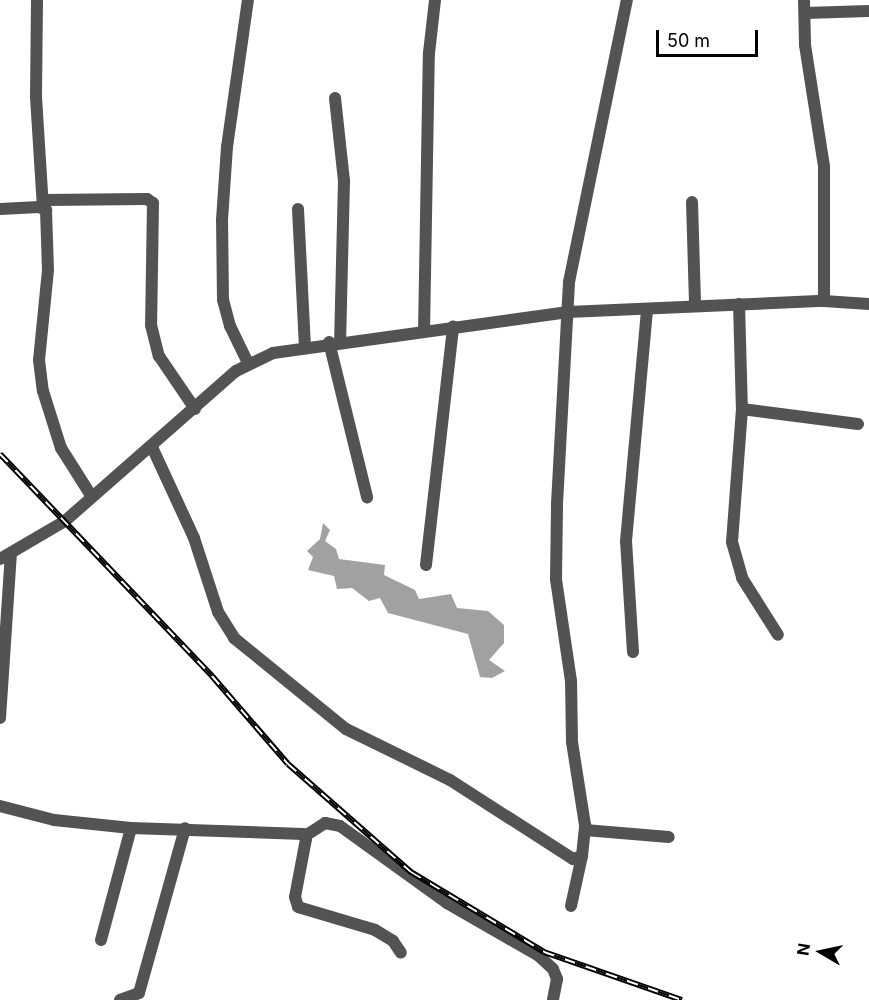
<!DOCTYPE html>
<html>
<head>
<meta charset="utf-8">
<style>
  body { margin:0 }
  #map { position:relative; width:869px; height:1000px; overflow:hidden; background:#fff; font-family:Inter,sans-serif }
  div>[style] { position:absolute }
  .water>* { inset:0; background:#a1a1a1 }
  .minor>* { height:12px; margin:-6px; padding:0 6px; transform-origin:6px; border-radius:6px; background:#535353 }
  .tertiary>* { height:12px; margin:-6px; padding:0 6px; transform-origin:6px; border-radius:6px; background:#535353 }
  .rail>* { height:6px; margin-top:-3px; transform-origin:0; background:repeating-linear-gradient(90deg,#fff 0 11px,#000 0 22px); box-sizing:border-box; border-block:2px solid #000 }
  span { translate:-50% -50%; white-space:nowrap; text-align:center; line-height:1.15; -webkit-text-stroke:5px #fff; paint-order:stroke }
  .north { position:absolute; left:791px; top:922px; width:60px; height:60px; -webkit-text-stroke:4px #fff; paint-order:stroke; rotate:279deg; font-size:16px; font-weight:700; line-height:24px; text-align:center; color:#000 }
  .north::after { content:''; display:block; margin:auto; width:21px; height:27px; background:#000; clip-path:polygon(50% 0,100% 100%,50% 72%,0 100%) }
  .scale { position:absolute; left:656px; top:30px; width:102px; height:27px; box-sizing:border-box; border:3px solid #000; border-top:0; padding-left:8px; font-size:18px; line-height:21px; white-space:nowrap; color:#000; -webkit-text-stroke:4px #fff; paint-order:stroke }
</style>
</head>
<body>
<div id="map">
  <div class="water">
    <div style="clip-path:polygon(323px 523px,330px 530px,325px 541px,336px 549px,339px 559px,385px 565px,384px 575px,415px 590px,419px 599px,451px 594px,457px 608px,488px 611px,504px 625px,504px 643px,489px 660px,505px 671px,492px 678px,480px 677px,468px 634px,388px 613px,380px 598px,369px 601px,352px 588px,337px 589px,334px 576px,308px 570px,313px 557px,307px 551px,320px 539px)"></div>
  </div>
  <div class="minor">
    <div style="left:37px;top:0;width:97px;rotate:90.6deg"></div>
    <div style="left:36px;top:97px;width:110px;rotate:86.4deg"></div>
    <div style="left:804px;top:0;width:45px;rotate:88.7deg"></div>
    <div style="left:805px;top:45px;width:123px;rotate:81.1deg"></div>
    <div style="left:824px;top:167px;width:134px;rotate:90deg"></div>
    <div style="left:805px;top:13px;width:64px;rotate:-1.8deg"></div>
    <div style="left:335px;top:98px;width:83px;rotate:83.8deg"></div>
    <div style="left:344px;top:181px;width:160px;rotate:91.4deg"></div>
    <div style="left:43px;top:200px;width:104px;rotate:-0.6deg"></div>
    <div style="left:147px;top:199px;width:7px;rotate:34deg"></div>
    <div style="left:153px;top:203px;width:122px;rotate:90.9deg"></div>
    <div style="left:151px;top:325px;width:32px;rotate:76deg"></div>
    <div style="left:159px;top:356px;width:64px;rotate:55.8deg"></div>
    <div style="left:692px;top:202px;width:104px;rotate:88.3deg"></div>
    <div style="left:0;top:209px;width:39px;rotate:-3deg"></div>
    <div style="left:39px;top:207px;width:8px;rotate:23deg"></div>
    <div style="left:46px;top:210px;width:60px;rotate:88.1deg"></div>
    <div style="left:48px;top:270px;width:90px;rotate:95.7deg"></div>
    <div style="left:39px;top:360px;width:31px;rotate:83deg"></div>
    <div style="left:43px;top:391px;width:60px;rotate:72.5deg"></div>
    <div style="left:61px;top:448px;width:58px;rotate:57.7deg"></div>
    <div style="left:298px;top:209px;width:137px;rotate:87.1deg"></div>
    <div style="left:739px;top:304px;width:105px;rotate:88.4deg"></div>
    <div style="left:742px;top:409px;width:133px;rotate:94.3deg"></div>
    <div style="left:732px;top:542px;width:37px;rotate:74deg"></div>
    <div style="left:742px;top:578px;width:67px;rotate:57.7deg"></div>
    <div style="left:424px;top:332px;width:279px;rotate:-89deg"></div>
    <div style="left:429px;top:53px;width:53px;rotate:-83.5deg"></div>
    <div style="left:329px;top:342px;width:160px;rotate:76.2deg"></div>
    <div style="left:248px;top:363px;width:41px;rotate:-115.9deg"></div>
    <div style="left:230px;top:326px;width:27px;rotate:-105deg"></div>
    <div style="left:223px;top:300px;width:80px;rotate:-90.7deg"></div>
    <div style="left:222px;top:220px;width:73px;rotate:-86.1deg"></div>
    <div style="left:227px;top:147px;width:148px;rotate:-81.9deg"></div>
    <div style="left:742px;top:409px;width:117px;rotate:7.4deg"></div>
    <div style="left:152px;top:447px;width:100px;rotate:65.2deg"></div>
    <div style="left:194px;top:538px;width:78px;rotate:72deg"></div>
    <div style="left:218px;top:612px;width:31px;rotate:58deg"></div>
    <div style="left:234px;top:638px;width:144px;rotate:39.1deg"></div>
    <div style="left:346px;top:729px;width:116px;rotate:26.1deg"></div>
    <div style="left:450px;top:780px;width:146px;rotate:32.7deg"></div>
    <div style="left:573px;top:859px;width:9px;rotate:-18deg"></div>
    <div style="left:582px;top:856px;width:31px;rotate:-84deg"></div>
    <div style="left:585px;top:825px;width:84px;rotate:-98.9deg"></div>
    <div style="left:572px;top:742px;width:61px;rotate:-90.9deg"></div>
    <div style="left:571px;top:681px;width:103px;rotate:-98.4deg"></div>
    <div style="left:556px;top:579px;width:75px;rotate:-89.2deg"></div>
    <div style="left:557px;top:504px;width:222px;rotate:-86.9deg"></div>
    <div style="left:569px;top:282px;width:288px;rotate:-78.4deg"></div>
    <div style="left:426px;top:565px;width:240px;rotate:-83.5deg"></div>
    <div style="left:633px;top:652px;width:111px;rotate:-93.6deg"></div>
    <div style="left:626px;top:541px;width:232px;rotate:-84.8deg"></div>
    <div style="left:0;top:718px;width:164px;rotate:-86.2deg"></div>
    <div style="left:0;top:806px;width:56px;rotate:14.5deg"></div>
    <div style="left:54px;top:820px;width:77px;rotate:5.9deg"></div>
    <div style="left:131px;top:828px;width:172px;rotate:2deg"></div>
    <div style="left:303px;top:834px;width:6px;rotate:59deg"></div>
    <div style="left:306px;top:839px;width:59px;rotate:100.7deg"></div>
    <div style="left:295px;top:897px;width:10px;rotate:73deg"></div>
    <div style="left:298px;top:907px;width:80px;rotate:16.6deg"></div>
    <div style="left:375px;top:930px;width:21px;rotate:31deg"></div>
    <div style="left:393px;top:941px;width:14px;rotate:56deg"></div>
    <div style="left:585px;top:830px;width:84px;rotate:4.8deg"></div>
    <div style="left:305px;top:836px;width:24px;rotate:-33deg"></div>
    <div style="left:325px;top:823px;width:15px;rotate:11deg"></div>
    <div style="left:340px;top:826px;width:132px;rotate:35.7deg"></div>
    <div style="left:447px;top:903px;width:106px;rotate:29.9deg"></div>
    <div style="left:539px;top:956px;width:19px;rotate:43deg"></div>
    <div style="left:553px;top:969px;width:11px;rotate:68deg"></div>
    <div style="left:557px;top:979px;width:21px;rotate:101deg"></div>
    <div style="left:571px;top:906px;width:51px;rotate:-77.6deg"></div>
    <div style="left:101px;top:940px;width:116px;rotate:-75deg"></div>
    <div style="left:120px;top:1000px;width:20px;rotate:-20deg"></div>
    <div style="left:139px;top:993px;width:171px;rotate:-74.4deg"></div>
  </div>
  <div class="tertiary">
    <div style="left:0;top:559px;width:75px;rotate:-30.3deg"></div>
    <div style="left:65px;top:521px;width:227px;rotate:-41.3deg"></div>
    <div style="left:236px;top:371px;width:41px;rotate:-25.9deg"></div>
    <div style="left:273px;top:353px;width:298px;rotate:-7.9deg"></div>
    <div style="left:568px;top:312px;width:256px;rotate:-2.5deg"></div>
    <div style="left:824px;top:301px;width:45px;rotate:3.8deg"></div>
  </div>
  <div class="rail">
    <div style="left:0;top:454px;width:307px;rotate:46.3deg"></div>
    <div style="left:212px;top:676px;width:116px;rotate:49.2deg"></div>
    <div style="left:288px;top:764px;width:164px;rotate:41.3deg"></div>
    <div style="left:411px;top:872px;width:155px;rotate:31deg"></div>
    <div style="left:544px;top:952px;width:146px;rotate:19.2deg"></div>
  </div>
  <div class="north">N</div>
  <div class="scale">50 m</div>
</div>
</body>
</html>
